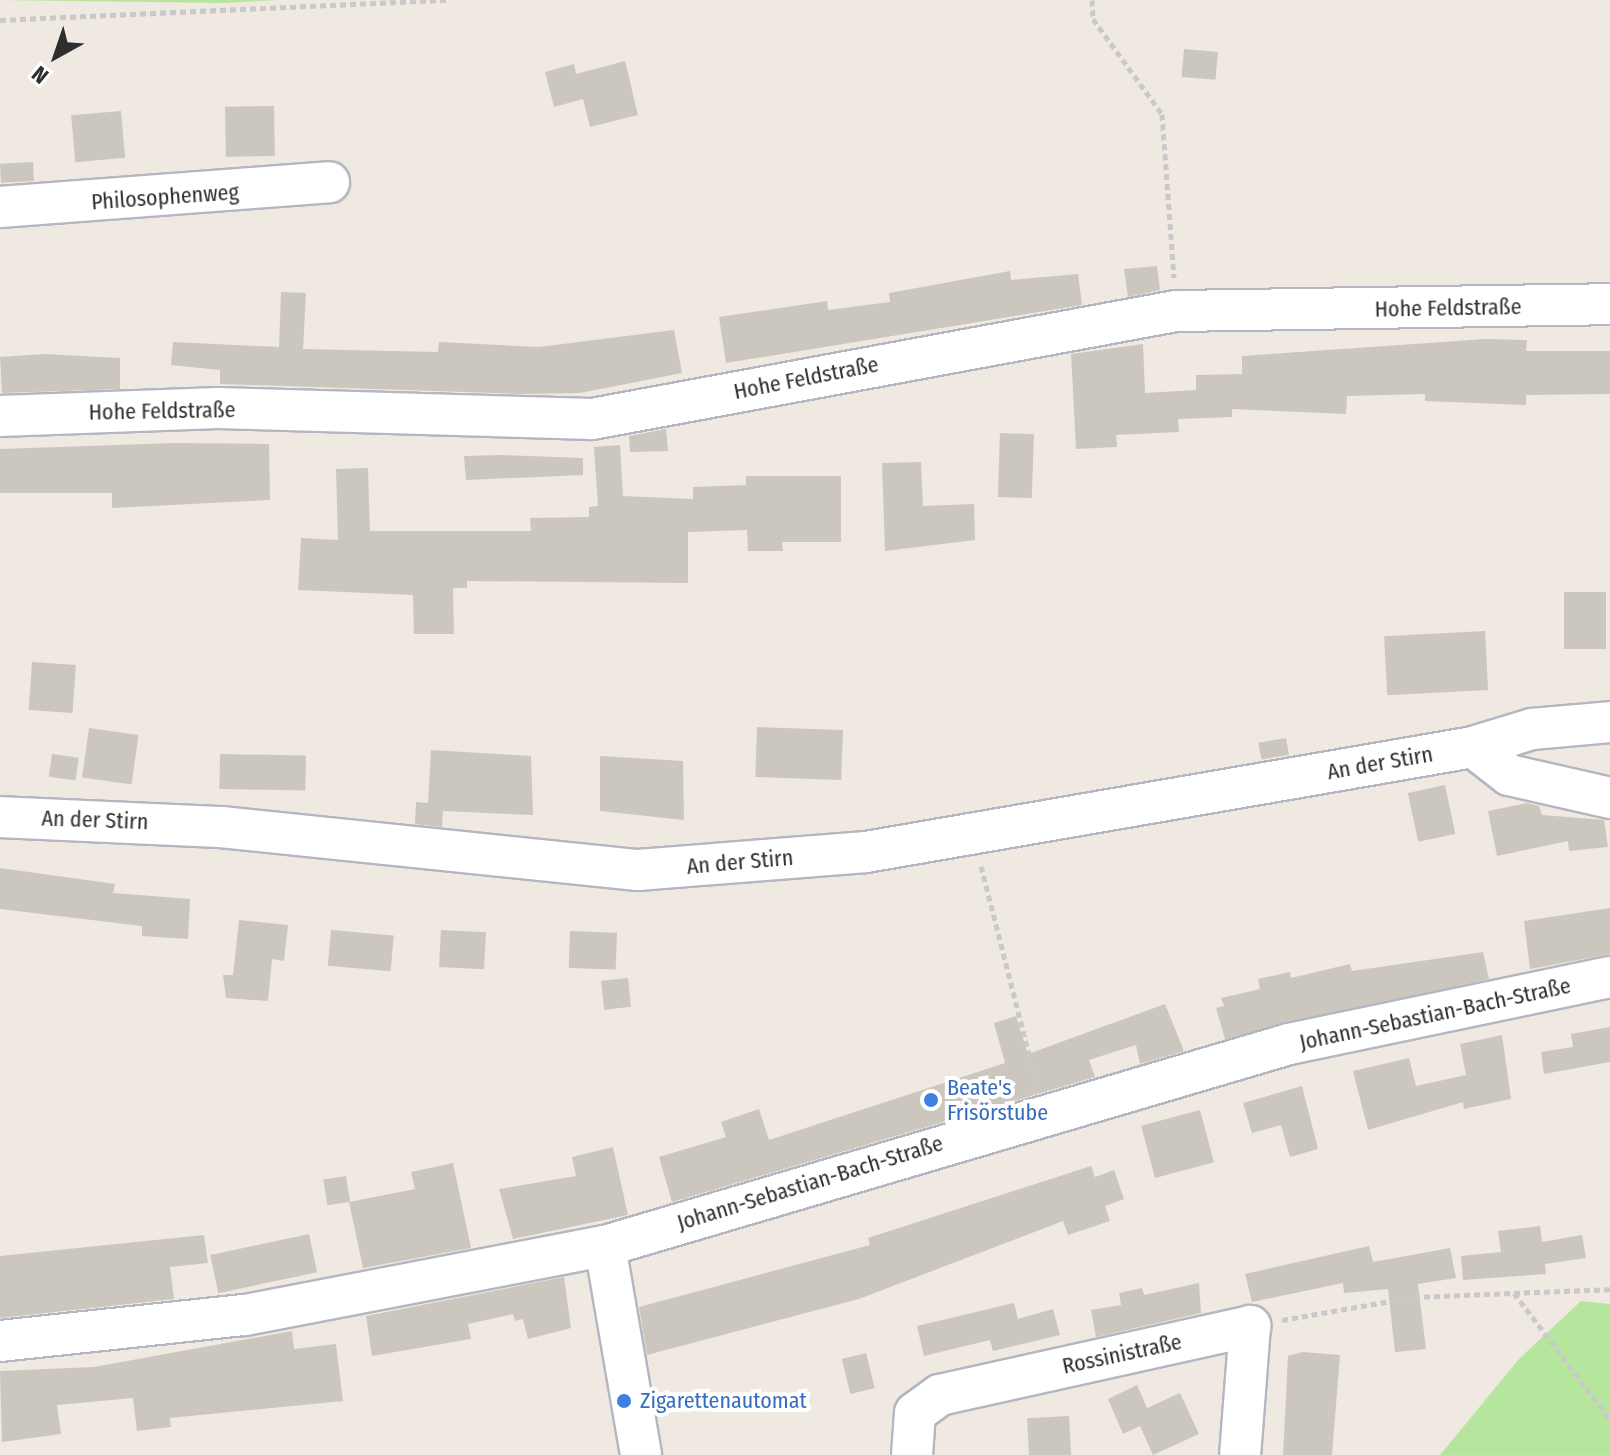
<!DOCTYPE html>
<html>
<head>
<meta charset="utf-8">
<style>
  body { margin:0 }
  #map { position:relative; width:1610px; height:1455px; overflow:hidden; background:#efe9e1; font-family:"Fira Sans Condensed",sans-serif }
  div>[style] { position:absolute }
  .green>* { inset:0; background:#b6e59e }
  .building>* { inset:0; background:#cbc7bf; transform-origin:0 0 }
  .path>* { height:5px; margin-top:-2.5px; transform-origin:0; background:repeating-linear-gradient(90deg,#c9c9c9 0 6px,transparent 0 10px) }
  .roads { filter:drop-shadow(2px 0 #b4b7c1) drop-shadow(-2px 0 #b4b7c1) drop-shadow(0 2px #b4b7c1) drop-shadow(0 -2px #b4b7c1) }
  .minor>* { height:40px; margin:-20px; padding:0 20px; transform-origin:20px; border-radius:20px; background:#fff }
  .dots>* { width:22px; height:22px; translate:-50% -50%; box-sizing:border-box; border:4px solid #fff; border-radius:50% }
  span { translate:-50% -50%; white-space:nowrap; text-align:center; line-height:1.15; -webkit-text-stroke:8px #fff; paint-order:stroke }
  .street-label { font-size:22px; color:#2e2e2e }
  .shop-label { font-size:22px; color:#366cbe }
  .left { translate:0 -50%; text-align:left }
  .north { position:absolute; left:16px; top:16px; width:80px; height:80px; -webkit-text-stroke:6px #fff; paint-order:stroke; rotate:220deg; font-size:22px; font-weight:700; line-height:32px; text-align:center; color:#2e2e2e }
  .north::after { content:''; display:block; margin:auto; width:28px; height:36px; background:#2e2e2e; clip-path:polygon(50% 0,100% 100%,50% 72%,0 100%) }
</style>
</head>
<body>
<div id="map">
  <div class="green">
    <div style="clip-path:polygon(0 0,276px 0,223px 3px)"></div>
    <div style="clip-path:polygon(1581px 1301px,1610px 1304px,1610px 1455px,1440px 1455px,1519px 1359px)"></div>
  </div>
  <div class="building">
    <div style="left:1184px;top:49px;width:34px;height:28px;rotate:5deg"></div>
    <div style="clip-path:polygon(625px 61px,638px 115px,590px 127px,583px 99px,554px 107px,545px 72px,574px 64px,576px 74px)"></div>
    <div style="left:274px;top:106px;width:50px;height:49px;rotate:89deg"></div>
    <div style="left:121px;top:111px;width:47px;height:50px;rotate:85deg"></div>
    <div style="left:33px;top:162px;width:19px;height:33px;rotate:87deg"></div>
    <div style="clip-path:polygon(1157px 266px,1160px 290px,1128px 297px,1124px 269px)"></div>
    <div style="clip-path:polygon(1010px 271px,1011px 280px,1078px 274px,1082px 305px,726px 363px,719px 317px,827px 301px,828px 310px,890px 302px,889px 293px)"></div>
    <div style="clip-path:polygon(281px 292px,306px 293px,303px 349px,438px 352px,439px 342px,539px 347px,674px 330px,682px 373px,580px 393px,523px 394px,220px 384px,220px 370px,171px 365px,173px 342px,279px 347px)"></div>
    <div style="clip-path:polygon(1486px 339px,1527px 340px,1526px 351px,1610px 351px,1610px 394px,1526px 395px,1526px 405px,1425px 401px,1425px 394px,1347px 396px,1346px 414px,1232px 409px,1232px 417px,1178px 419px,1179px 432px,1116px 435px,1117px 447px,1076px 449px,1071px 354px,1143px 344px,1145px 393px,1196px 390px,1196px 375px,1242px 374px,1242px 356px)"></div>
    <div style="clip-path:polygon(44px 354px,120px 358px,120px 389px,2px 393px,0 357px)"></div>
    <div style="clip-path:polygon(666px 429px,668px 451px,630px 452px,629px 436px)"></div>
    <div style="left:1000px;top:433px;width:34px;height:64px;rotate:2deg"></div>
    <div style="clip-path:polygon(175px 443px,269px 444px,270px 500px,112px 508px,112px 493px,0 493px,0 449px)"></div>
    <div style="clip-path:polygon(620px 445px,623px 496px,693px 499px,693px 487px,746px 485px,746px 476px,841px 476px,841px 542px,782px 542px,783px 551px,748px 551px,747px 530px,688px 532px,688px 583px,467px 581px,467px 588px,453px 588px,454px 634px,414px 634px,413px 595px,298px 590px,301px 538px,338px 540px,336px 469px,368px 468px,370px 531px,531px 531px,530px 518px,589px 517px,589px 507px,598px 506px,594px 447px)"></div>
    <div style="clip-path:polygon(500px 455px,583px 458px,583px 475px,466px 480px,464px 456px)"></div>
    <div style="clip-path:polygon(921px 462px,923px 506px,974px 504px,975px 540px,885px 551px,882px 463px)"></div>
    <div style="left:1564px;top:592px;width:42px;height:57px"></div>
    <div style="left:1485px;top:631px;width:59px;height:101px;rotate:87deg"></div>
    <div style="left:32px;top:662px;width:44px;height:48px;rotate:4deg"></div>
    <div style="left:89px;top:728px;width:50px;height:50px;rotate:8deg"></div>
    <div style="left:843px;top:730px;width:50px;height:86px;rotate:92deg"></div>
    <div style="left:1286px;top:738px;width:17px;height:28px;rotate:80deg"></div>
    <div style="clip-path:polygon(431px 750px,531px 756px,533px 815px,443px 811px,442px 827px,415px 824px,416px 802px,428px 803px)"></div>
    <div style="left:52px;top:754px;width:27px;height:23px;rotate:8deg"></div>
    <div style="left:220px;top:754px;width:86px;height:35px;rotate:1deg"></div>
    <div style="clip-path:polygon(600px 756px,683px 761px,684px 820px,600px 811px)"></div>
    <div style="left:1445px;top:785px;width:50px;height:38px;rotate:78deg"></div>
    <div style="clip-path:polygon(1527px 803px,1539px 806px,1542px 815px,1604px 820px,1608px 847px,1569px 851px,1568px 841px,1497px 856px,1488px 811px)"></div>
    <div style="clip-path:polygon(0 868px,115px 884px,113px 893px,190px 899px,188px 939px,142px 936px,142px 926px,0 909px)"></div>
    <div style="clip-path:polygon(1610px 908px,1610px 954px,1530px 969px,1524px 921px)"></div>
    <div style="clip-path:polygon(239px 920px,288px 925px,284px 961px,272px 959px,268px 1001px,226px 998px,223px 975px,233px 975px)"></div>
    <div style="left:331px;top:930px;width:63px;height:36px;rotate:5deg"></div>
    <div style="left:441px;top:930px;width:45px;height:37px;rotate:3deg"></div>
    <div style="left:570px;top:931px;width:47px;height:37px;rotate:2deg"></div>
    <div style="clip-path:polygon(1483px 952px,1489px 979px,1225px 1039px,1216px 1008px,1224px 1006px,1221px 998px,1260px 989px,1258px 979px,1290px 972px,1291px 978px,1350px 964px,1352px 971px)"></div>
    <div style="left:628px;top:978px;width:29px;height:27px;rotate:84deg"></div>
    <div style="clip-path:polygon(1165px 1004px,1184px 1051px,1140px 1064px,1136px 1045px,1089px 1060px,1095px 1077px,672px 1202px,659px 1157px,726px 1137px,721px 1122px,759px 1109px,769px 1140px,1005px 1063px,994px 1023px,1016px 1016px,1028px 1054px)"></div>
    <div style="clip-path:polygon(1610px 1027px,1610px 1062px,1544px 1074px,1541px 1052px,1573px 1047px,1571px 1034px)"></div>
    <div style="clip-path:polygon(1502px 1035px,1511px 1099px,1464px 1109px,1463px 1102px,1368px 1130px,1353px 1071px,1409px 1058px,1416px 1086px,1466px 1075px,1460px 1044px)"></div>
    <div style="clip-path:polygon(1302px 1086px,1318px 1149px,1290px 1157px,1281px 1125px,1252px 1133px,1243px 1103px)"></div>
    <div style="left:1200px;top:1110px;width:54px;height:61px;rotate:75deg"></div>
    <div style="clip-path:polygon(613px 1147px,628px 1215px,513px 1239px,499px 1189px,576px 1176px,572px 1157px)"></div>
    <div style="clip-path:polygon(453px 1163px,471px 1248px,363px 1268px,349px 1202px,415px 1189px,411px 1172px)"></div>
    <div style="clip-path:polygon(1091px 1166px,1095px 1177px,1114px 1170px,1124px 1199px,1105px 1206px,1110px 1221px,1068px 1235px,1063px 1221px,859px 1299px,647px 1355px,639px 1307px,870px 1245px,868px 1238px)"></div>
    <div style="left:346px;top:1176px;width:26px;height:23px;rotate:81deg"></div>
    <div style="clip-path:polygon(1540px 1226px,1542px 1242px,1582px 1235px,1586px 1258px,1545px 1264px,1546px 1274px,1463px 1280px,1461px 1256px,1501px 1252px,1498px 1231px)"></div>
    <div style="left:309px;top:1234px;width:39px;height:101px;rotate:78deg"></div>
    <div style="clip-path:polygon(204px 1235px,208px 1263px,170px 1267px,174px 1299px,0 1318px,0 1256px)"></div>
    <div style="clip-path:polygon(1369px 1246px,1373px 1262px,1450px 1248px,1456px 1278px,1418px 1284px,1426px 1349px,1395px 1352px,1388px 1289px,1344px 1293px,1343px 1283px,1252px 1302px,1245px 1274px)"></div>
    <div style="clip-path:polygon(564px 1277px,571px 1328px,528px 1339px,523px 1319px,515px 1321px,513px 1314px,468px 1324px,471px 1339px,372px 1356px,366px 1316px)"></div>
    <div style="clip-path:polygon(1199px 1283px,1201px 1313px,1096px 1337px,1091px 1310px,1121px 1305px,1119px 1293px,1142px 1288px,1144px 1295px)"></div>
    <div style="clip-path:polygon(1014px 1303px,1018px 1319px,1053px 1309px,1060px 1335px,993px 1351px,990px 1340px,924px 1356px,917px 1326px)"></div>
    <div style="clip-path:polygon(292px 1331px,294px 1349px,336px 1344px,343px 1401px,170px 1418px,171px 1427px,137px 1431px,133px 1398px,57px 1405px,61px 1434px,2px 1442px,0 1371px,94px 1367px)"></div>
    <div style="clip-path:polygon(1302px 1352px,1340px 1355px,1332px 1455px,1283px 1455px,1288px 1356px)"></div>
    <div style="left:866px;top:1353px;width:36px;height:25px;rotate:76deg"></div>
    <div style="clip-path:polygon(1137px 1385px,1147px 1408px,1180px 1393px,1199px 1434px,1153px 1455px,1140px 1426px,1123px 1434px,1108px 1399px)"></div>
    <div style="left:1069px;top:1416px;width:39px;height:42px;rotate:87deg"></div>
  </div>
  <div class="path">
    <div style="left:1092px;top:0;width:19px;rotate:87deg"></div>
    <div style="left:1093px;top:19px;width:117px;rotate:54deg"></div>
    <div style="left:1162px;top:114px;width:164px;rotate:85.8deg"></div>
    <div style="left:0;top:20px;width:447px;rotate:-2.6deg"></div>
    <div style="left:981px;top:866px;width:226px;rotate:75.7deg"></div>
    <div style="left:1514px;top:1293px;width:159px;rotate:52.9deg"></div>
    <div style="left:1282px;top:1320px;width:134px;rotate:-9.9deg"></div>
    <div style="left:1414px;top:1297px;width:196px;rotate:-2.3deg"></div>
  </div>
  <div class="roads">
    <div class="minor">
      <div style="left:0;top:207px;width:330px;rotate:-4.3deg"></div>
      <div style="left:0;top:416px;width:218px;rotate:-2.1deg"></div>
      <div style="left:218px;top:408px;width:374px;rotate:1.7deg"></div>
      <div style="left:592px;top:419px;width:594px;rotate:-10.48deg"></div>
      <div style="left:1176px;top:311px;width:434px;rotate:-0.9deg"></div>
      <div style="left:1473px;top:747px;width:46px;rotate:37.9deg"></div>
      <div style="left:1509px;top:775px;width:104px;rotate:12.8deg"></div>
      <div style="left:0;top:817px;width:221px;rotate:2.6deg"></div>
      <div style="left:221px;top:827px;width:419px;rotate:5.9deg"></div>
      <div style="left:638px;top:870px;width:229px;rotate:-4.5deg"></div>
      <div style="left:866px;top:852px;width:616px;rotate:-9.81deg"></div>
      <div style="left:1473px;top:747px;width:62px;rotate:-17deg"></div>
      <div style="left:1532px;top:729px;width:78px;rotate:-5.1deg"></div>
      <div style="left:605px;top:1246px;width:212px;rotate:80.2deg"></div>
      <div style="left:0;top:1341px;width:246px;rotate:-6.1deg"></div>
      <div style="left:245px;top:1315px;width:367px;rotate:-10.9deg"></div>
      <div style="left:605px;top:1246px;width:713px;rotate:-16.45deg"></div>
      <div style="left:1289px;top:1044px;width:328px;rotate:-11.8deg"></div>
      <div style="left:912px;top:1455px;width:42px;rotate:-85.9deg"></div>
      <div style="left:915px;top:1413px;width:31px;rotate:-36deg"></div>
      <div style="left:940px;top:1395px;width:318px;rotate:-12.5deg"></div>
      <div style="left:1250px;top:1326px;width:129px;rotate:94.4deg"></div>
    </div>
  </div>
  <div class="dots">
    <div style="left:931px;top:1100px;background:#3f7fe0"></div>
    <div style="left:624px;top:1401px;background:#3f7fe0"></div>
  </div>
  <div class="street-label">
    <span style="left:165px;top:197px;rotate:-4deg">Philosophenweg</span>
    <span style="left:1448px;top:308px;rotate:-1deg">Hohe Feldstraße</span>
    <span style="left:806px;top:378px;rotate:-11deg">Hohe Feldstraße</span>
    <span style="left:162px;top:411px;rotate:-1deg">Hohe Feldstraße</span>
    <span style="left:1380px;top:763px;rotate:-10deg">An der Stirn</span>
    <span style="left:95px;top:820px;rotate:2deg">An der Stirn</span>
    <span style="left:740px;top:862px;rotate:-5deg">An der Stirn</span>
    <span style="left:1435px;top:1014px;rotate:-12deg">Johann-Sebastian-Bach-Straße</span>
    <span style="left:810px;top:1183px;rotate:-17deg">Johann-Sebastian-Bach-Straße</span>
    <span style="left:1122px;top:1354px;rotate:-12deg">Rossinistraße</span>
  </div>
  <div class="shop-label">
    <span class="left" style="left:947px;top:1100px">Beate's<br>Frisörstube</span>
    <span class="left" style="left:640px;top:1401px">Zigarettenautomat</span>
  </div>
  <div class="north">N</div>
</div>
</body>
</html>
